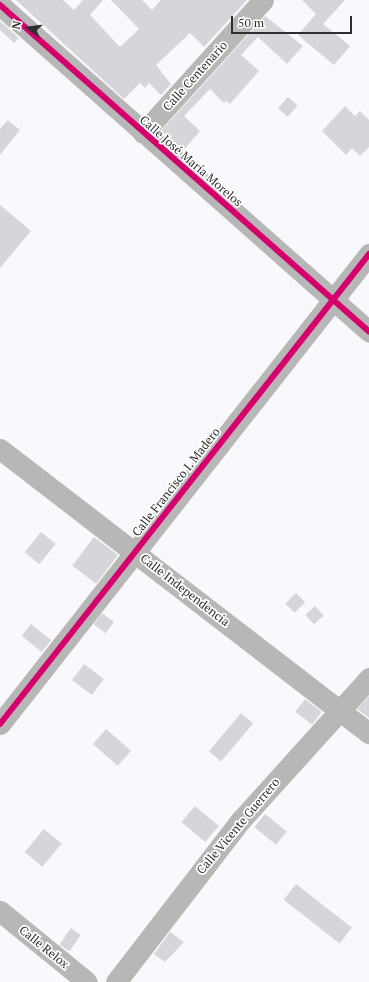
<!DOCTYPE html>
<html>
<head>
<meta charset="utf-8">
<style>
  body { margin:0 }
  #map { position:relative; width:369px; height:982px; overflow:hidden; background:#f8f8fd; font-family:"PT Serif",serif }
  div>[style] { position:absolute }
  .building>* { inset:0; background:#d6d6da; transform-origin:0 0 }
  .minor>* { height:21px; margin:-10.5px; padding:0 10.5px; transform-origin:10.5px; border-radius:10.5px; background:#b7b7b7 }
  .cycleway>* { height:6px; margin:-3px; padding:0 3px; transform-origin:3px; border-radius:3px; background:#d6006c }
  span { translate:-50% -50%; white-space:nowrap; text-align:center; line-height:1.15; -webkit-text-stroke:3.5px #fff; paint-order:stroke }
  .street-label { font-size:12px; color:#2e2e31 }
  .north { position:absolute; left:8px; top:8px; width:40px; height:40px; -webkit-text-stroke:3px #fff; paint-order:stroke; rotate:284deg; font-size:11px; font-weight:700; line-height:16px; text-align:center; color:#2e2e31 }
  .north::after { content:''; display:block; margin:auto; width:14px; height:18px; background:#2e2e31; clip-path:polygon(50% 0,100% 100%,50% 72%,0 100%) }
  .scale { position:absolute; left:231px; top:16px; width:121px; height:18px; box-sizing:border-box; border:2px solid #2e2e31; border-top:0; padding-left:5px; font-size:12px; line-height:14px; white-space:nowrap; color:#2e2e31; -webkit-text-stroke:3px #fff; paint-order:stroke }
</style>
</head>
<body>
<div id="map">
  <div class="building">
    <div style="clip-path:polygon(16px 0,63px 0,74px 10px,83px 0,103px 0,90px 15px,120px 47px,139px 29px,111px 0,142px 0,152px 10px,161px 0,247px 0,204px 47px,190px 33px,156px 65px,171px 84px,161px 95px,149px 83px,145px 88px,140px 83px,124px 99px)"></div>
    <div style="clip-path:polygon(302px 0,345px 0,323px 24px,350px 46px,334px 65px,298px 35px,316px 14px)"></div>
    <div style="clip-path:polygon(265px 16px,303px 46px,287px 64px,258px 37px,241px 55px,259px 71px,230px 104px,226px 101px,224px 103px,210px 89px,184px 116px,200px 131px,183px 151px,161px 131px)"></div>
    <div style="clip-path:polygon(0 21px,19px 38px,14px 43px,0 30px)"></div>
    <div style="left:288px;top:97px;width:13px;height:15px;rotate:42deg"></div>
    <div style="clip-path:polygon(345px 106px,355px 116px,360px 111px,369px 120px,369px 147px,360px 156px,352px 148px,346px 155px,322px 131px)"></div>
    <div style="clip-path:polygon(8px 120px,20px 130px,0 155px,0 129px)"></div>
    <div style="clip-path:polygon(0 205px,31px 231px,0 268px)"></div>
    <div style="left:41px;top:532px;width:19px;height:26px;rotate:39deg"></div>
    <div style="left:94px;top:537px;width:30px;height:36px;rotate:37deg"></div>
    <div style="left:296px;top:593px;width:13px;height:15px;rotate:45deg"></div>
    <div style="left:315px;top:606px;width:13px;height:13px;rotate:48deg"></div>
    <div style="left:102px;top:613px;width:15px;height:14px;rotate:37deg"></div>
    <div style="left:31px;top:624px;width:26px;height:15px;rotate:39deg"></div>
    <div style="left:84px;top:664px;width:25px;height:20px;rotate:37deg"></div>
    <div style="clip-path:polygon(369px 696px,369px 718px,357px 709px)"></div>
    <div style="left:305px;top:699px;width:21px;height:16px;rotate:37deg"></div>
    <div style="left:241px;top:713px;width:16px;height:50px;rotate:40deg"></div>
    <div style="left:106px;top:729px;width:33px;height:20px;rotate:41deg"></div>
    <div style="left:195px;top:806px;width:31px;height:21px;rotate:40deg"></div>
    <div style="left:265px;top:814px;width:28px;height:17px;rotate:39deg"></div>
    <div style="left:44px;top:829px;width:23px;height:30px;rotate:40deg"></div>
    <div style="left:296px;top:884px;width:71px;height:20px;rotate:38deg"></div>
    <div style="left:71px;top:928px;width:12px;height:20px;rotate:35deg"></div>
    <div style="clip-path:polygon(170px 932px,184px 942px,165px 962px,154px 954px)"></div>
  </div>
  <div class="minor">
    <div style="left:0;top:5px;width:493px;rotate:41.5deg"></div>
    <div style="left:143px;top:133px;width:179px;rotate:-47.9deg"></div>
    <div style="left:0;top:449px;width:466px;rotate:37.6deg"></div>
    <div style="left:0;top:724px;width:598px;rotate:-51.86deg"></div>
    <div style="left:0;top:911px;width:112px;rotate:39.2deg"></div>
    <div style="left:116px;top:982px;width:203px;rotate:-52.4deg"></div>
    <div style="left:240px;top:821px;width:193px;rotate:-47.9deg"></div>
  </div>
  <div class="cycleway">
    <div style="left:0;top:5px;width:493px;rotate:41.5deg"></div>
    <div style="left:0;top:724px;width:598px;rotate:-51.86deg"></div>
  </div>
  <div class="street-label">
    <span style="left:195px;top:76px;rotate:-48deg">Calle Centenario</span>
    <span style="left:191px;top:161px;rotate:41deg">Calle José María Morelos</span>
    <span style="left:176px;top:482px;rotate:-52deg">Calle Francisco I. Madero</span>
    <span style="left:185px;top:590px;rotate:38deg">Calle Independencia</span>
    <span style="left:238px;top:826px;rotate:-50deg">Calle Vicente Guerrero</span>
    <span style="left:44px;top:947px;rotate:39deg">Calle Relox</span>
  </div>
  <div class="north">N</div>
  <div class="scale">50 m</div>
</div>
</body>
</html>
